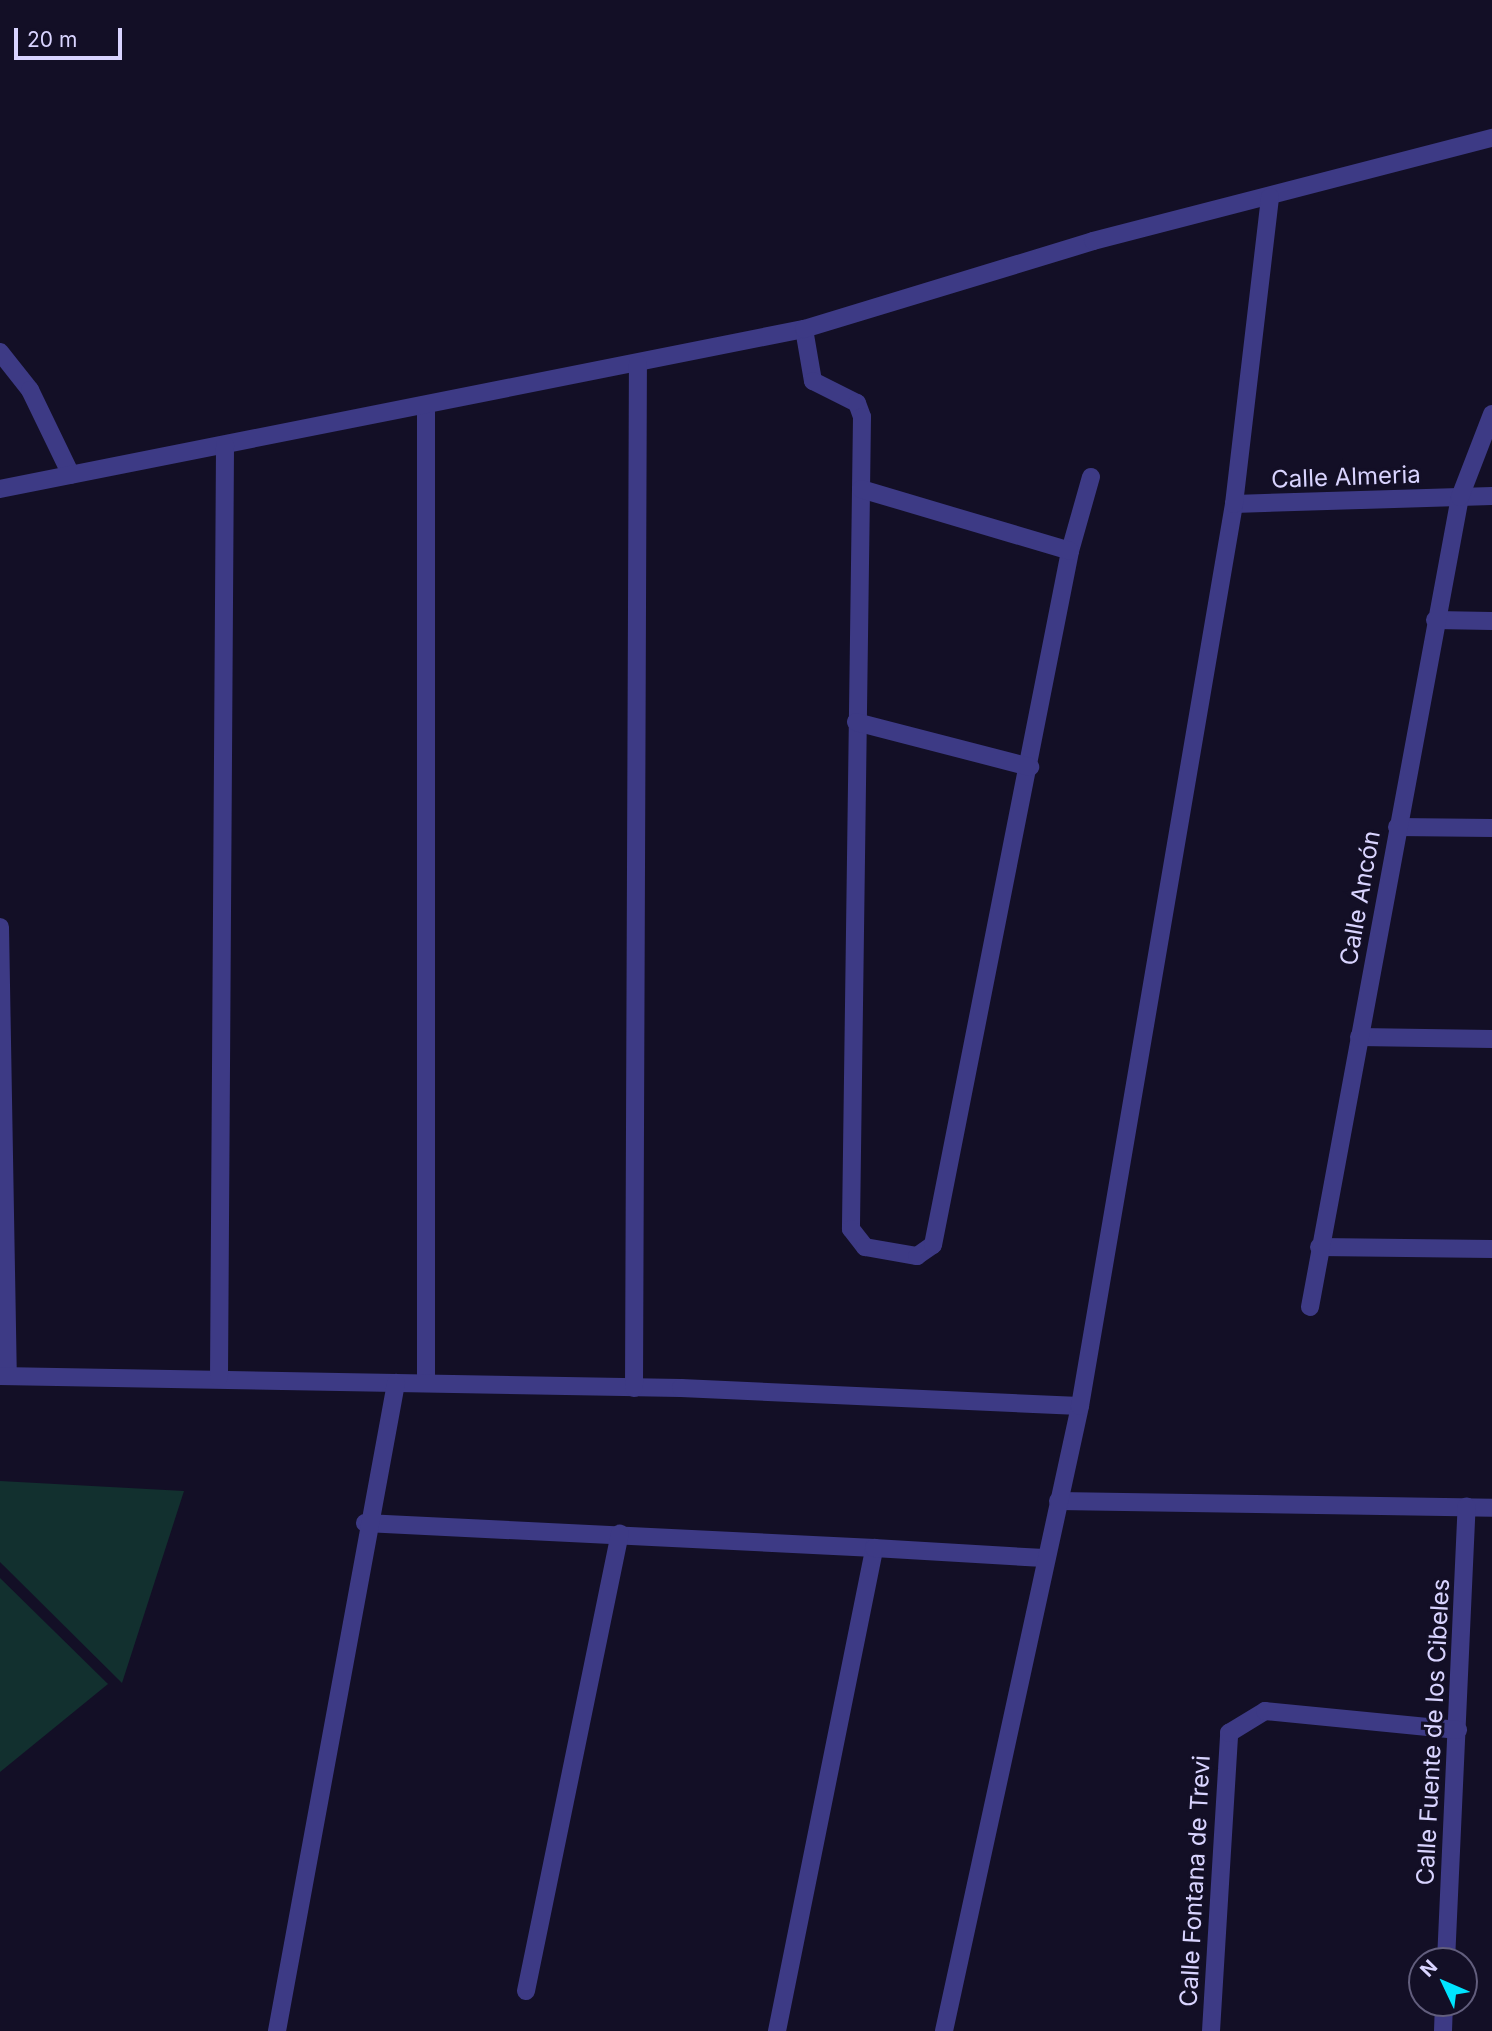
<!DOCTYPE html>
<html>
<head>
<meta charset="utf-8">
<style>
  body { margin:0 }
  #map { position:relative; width:1492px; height:2031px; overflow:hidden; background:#130f26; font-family:Inter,sans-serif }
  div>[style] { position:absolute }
  .green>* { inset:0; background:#12302f }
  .minor>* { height:18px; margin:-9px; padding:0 9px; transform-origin:9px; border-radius:9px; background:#3d3a85 }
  span { translate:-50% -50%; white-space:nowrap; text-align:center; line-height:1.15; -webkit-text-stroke:6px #130f26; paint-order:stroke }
  .street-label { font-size:24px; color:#d9d4ff }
  .north { position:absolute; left:1408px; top:1947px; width:70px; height:70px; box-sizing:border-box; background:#130f26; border:2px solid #625e7d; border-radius:50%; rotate:314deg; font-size:19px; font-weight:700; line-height:28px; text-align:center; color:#d9d4ff }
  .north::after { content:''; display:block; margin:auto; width:24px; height:32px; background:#00e5ff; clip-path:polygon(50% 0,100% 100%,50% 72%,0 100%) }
  .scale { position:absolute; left:14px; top:28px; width:108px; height:32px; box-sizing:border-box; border:4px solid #d9d4ff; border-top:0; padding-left:9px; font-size:21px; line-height:24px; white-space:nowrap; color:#d9d4ff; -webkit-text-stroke:5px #130f26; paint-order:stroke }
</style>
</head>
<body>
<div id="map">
  <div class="green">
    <div style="clip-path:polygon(0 1481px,184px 1491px,122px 1683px,0 1562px)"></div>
    <div style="clip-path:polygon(0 1578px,108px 1684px,0 1772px)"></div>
  </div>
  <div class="minor">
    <div style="left:804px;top:329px;width:53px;rotate:80.2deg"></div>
    <div style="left:813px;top:381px;width:49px;rotate:26.6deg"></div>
    <div style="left:857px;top:403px;width:15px;rotate:70deg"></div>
    <div style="left:862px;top:417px;width:812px;rotate:90.78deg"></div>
    <div style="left:851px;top:1229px;width:23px;rotate:52deg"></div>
    <div style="left:865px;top:1247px;width:53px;rotate:9.8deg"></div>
    <div style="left:917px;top:1256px;width:19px;rotate:-35deg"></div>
    <div style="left:933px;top:1245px;width:707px;rotate:-78.83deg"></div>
    <div style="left:1070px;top:551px;width:77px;rotate:-74.2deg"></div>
    <div style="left:0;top:352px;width:48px;rotate:51.7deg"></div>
    <div style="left:30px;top:390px;width:94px;rotate:64.2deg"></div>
    <div style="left:426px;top:406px;width:977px;rotate:90deg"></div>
    <div style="left:0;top:489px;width:820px;rotate:-11.26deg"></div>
    <div style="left:804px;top:329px;width:302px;rotate:-16.9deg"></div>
    <div style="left:1093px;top:241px;width:412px;rotate:-14.5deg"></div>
    <div style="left:861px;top:489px;width:218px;rotate:16.5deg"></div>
    <div style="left:1234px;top:504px;width:258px;rotate:-1.8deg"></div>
    <div style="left:1435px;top:620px;width:57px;rotate:1deg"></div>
    <div style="left:856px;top:722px;width:180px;rotate:14.5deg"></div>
    <div style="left:1397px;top:827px;width:95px;rotate:0.6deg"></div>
    <div style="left:0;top:927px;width:449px;rotate:89deg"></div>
    <div style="left:1359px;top:1037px;width:133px;rotate:0.9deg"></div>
    <div style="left:1319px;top:1247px;width:173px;rotate:0.7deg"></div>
    <div style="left:1310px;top:1307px;width:824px;rotate:-79.51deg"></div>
    <div style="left:1460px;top:497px;width:89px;rotate:-68.9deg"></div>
    <div style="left:0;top:1376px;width:681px;rotate:1.01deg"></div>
    <div style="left:681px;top:1388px;width:399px;rotate:2.6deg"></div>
    <div style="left:219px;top:1377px;width:932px;rotate:-89.63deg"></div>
    <div style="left:634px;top:1388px;width:1024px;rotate:-89.78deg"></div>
    <div style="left:1058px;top:1501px;width:434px;rotate:0.9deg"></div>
    <div style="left:365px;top:1523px;width:510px;rotate:2.81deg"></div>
    <div style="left:1446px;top:1961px;width:455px;rotate:-87.4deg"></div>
    <div style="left:526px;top:1991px;width:467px;rotate:-78.4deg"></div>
    <div style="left:277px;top:2031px;width:659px;rotate:-79.59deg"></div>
    <div style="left:777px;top:2031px;width:493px;rotate:-78.6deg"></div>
    <div style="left:874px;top:1548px;width:170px;rotate:3.4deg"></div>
    <div style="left:944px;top:2031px;width:640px;rotate:-77.72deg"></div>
    <div style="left:1080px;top:1406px;width:915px;rotate:-80.31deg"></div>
    <div style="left:1234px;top:504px;width:309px;rotate:-83.3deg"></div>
    <div style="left:1211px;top:2031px;width:299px;rotate:-86.5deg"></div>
    <div style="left:1229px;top:1733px;width:42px;rotate:-31.4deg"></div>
    <div style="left:1265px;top:1711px;width:194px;rotate:5.6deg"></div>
    <div style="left:1443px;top:2031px;width:28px;rotate:-88deg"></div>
  </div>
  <div class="street-label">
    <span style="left:1346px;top:477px;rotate:-2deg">Calle Almeria</span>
    <span style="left:1360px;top:898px;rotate:-80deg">Calle Ancón</span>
    <span style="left:1433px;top:1732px;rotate:-87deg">Calle Fuente de los Cibeles</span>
    <span style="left:1195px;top:1881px;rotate:-87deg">Calle Fontana de Trevi</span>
  </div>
  <div class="north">N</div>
  <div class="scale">20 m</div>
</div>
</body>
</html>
